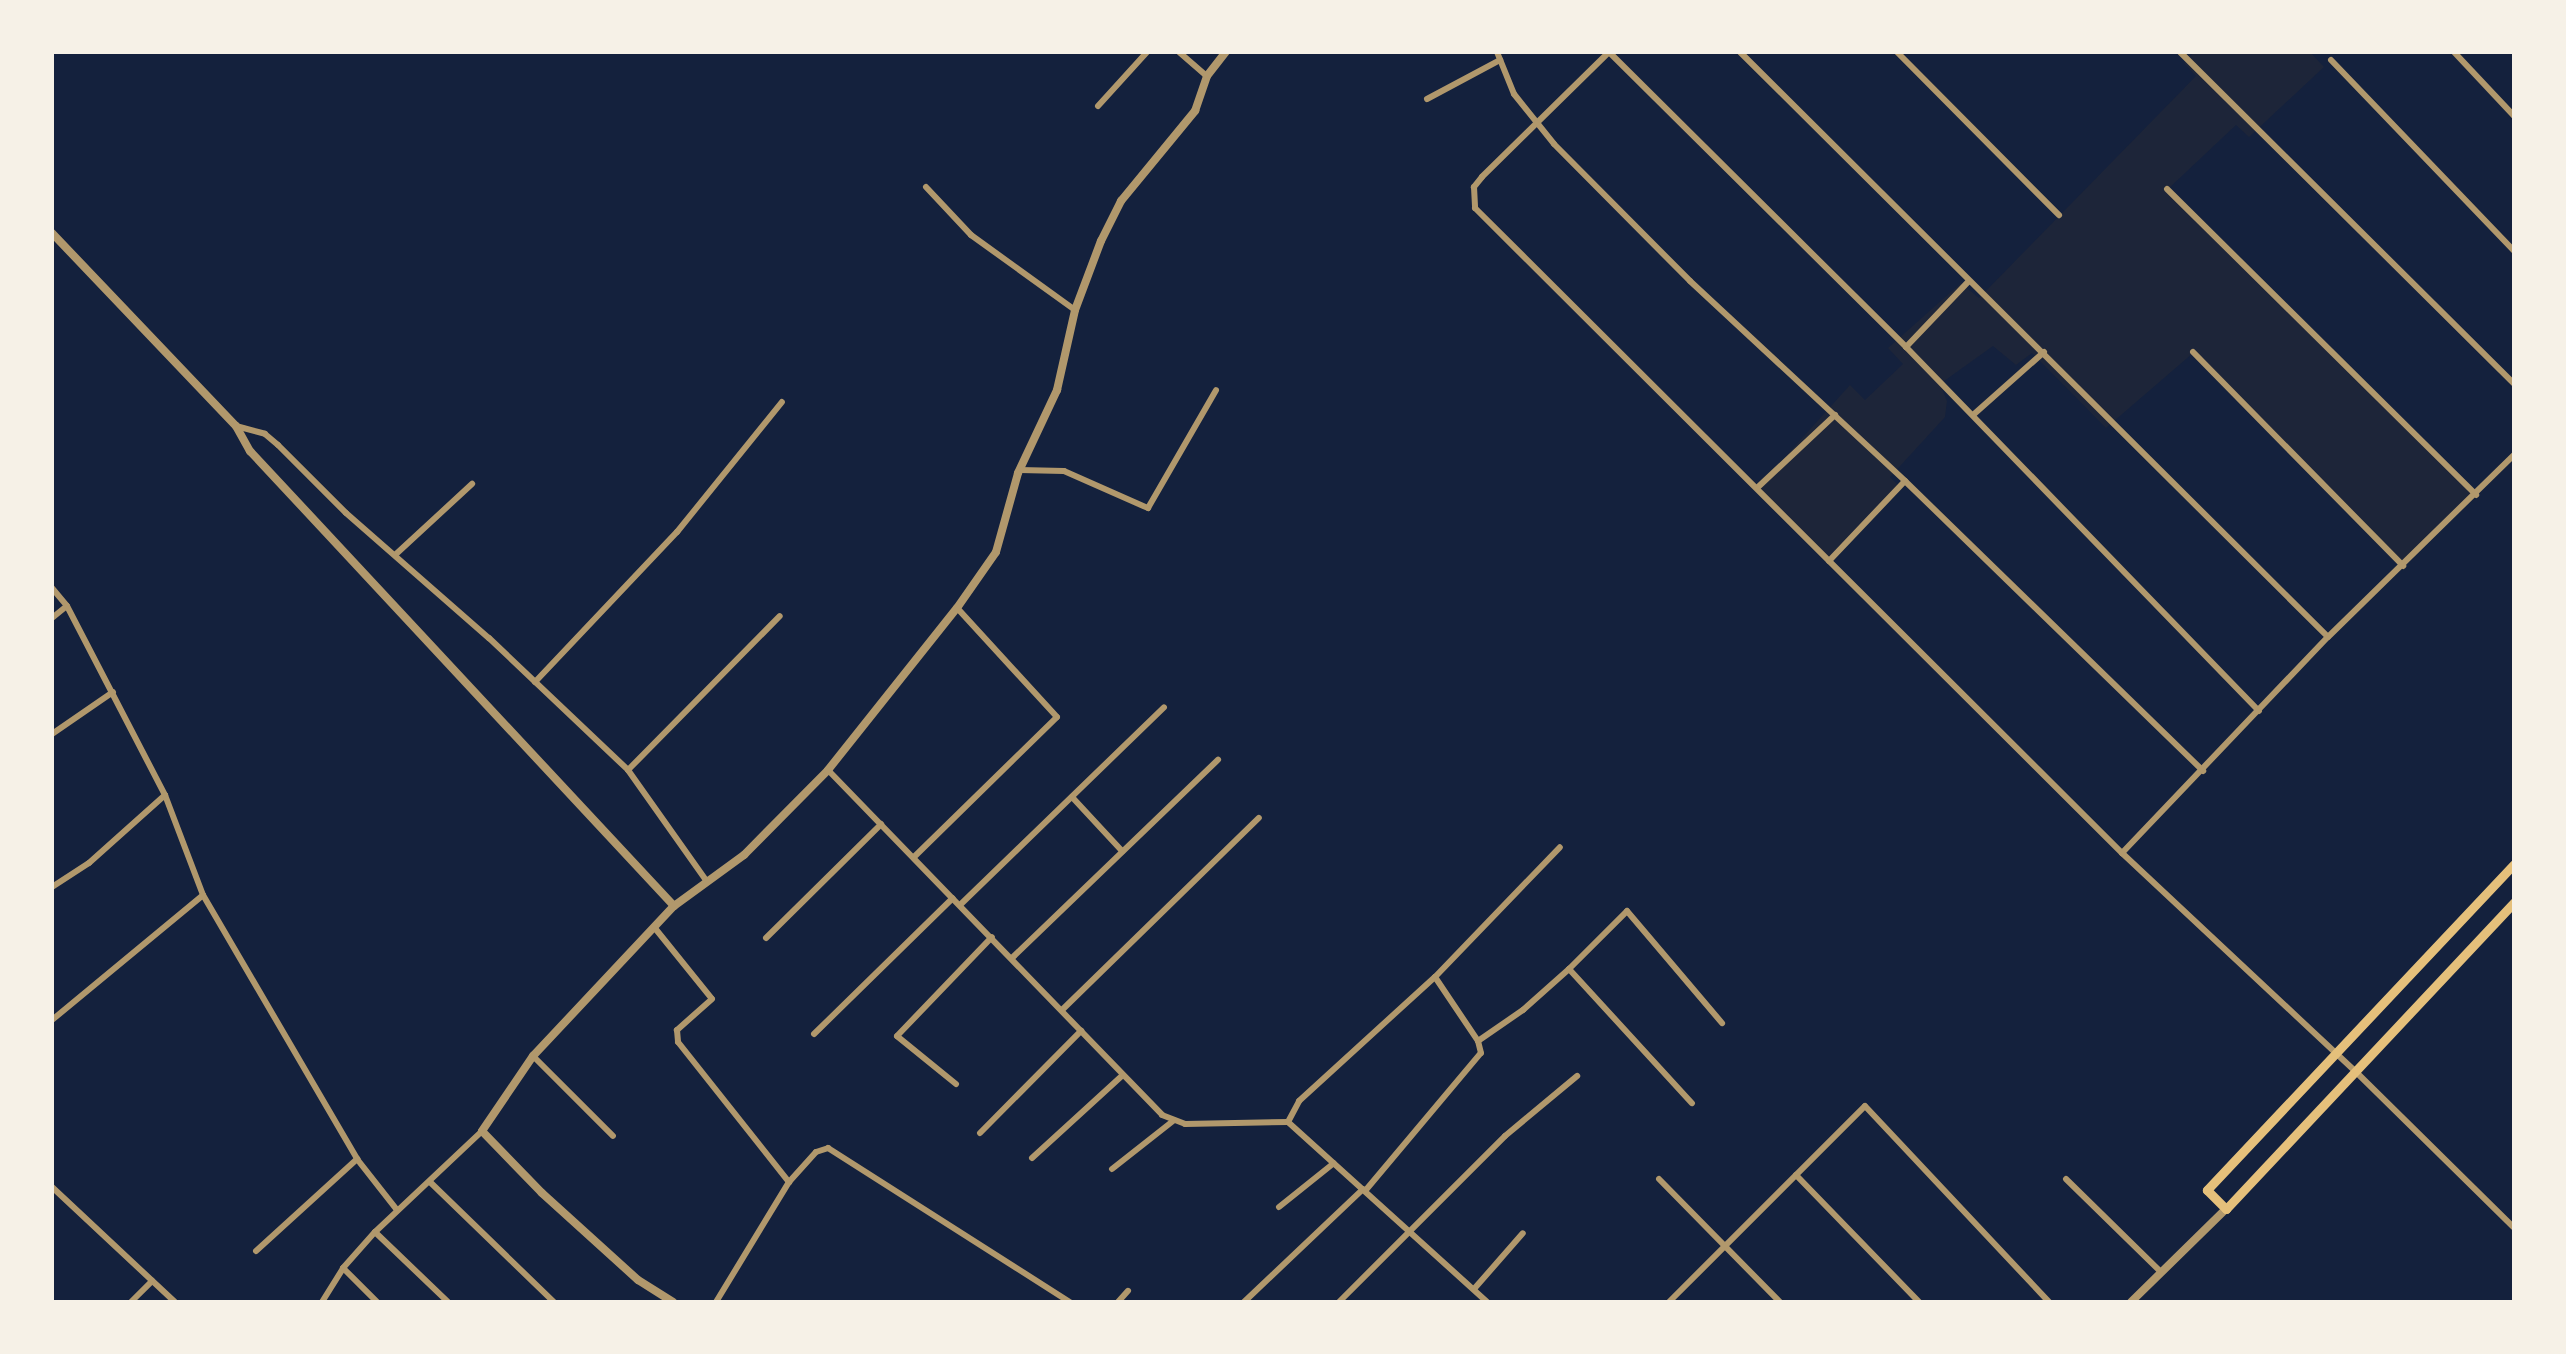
<!DOCTYPE html>
<html>
<head>
<meta charset="utf-8">
<style>
  body { margin:0 }
  #map { position:relative; width:2566px; height:1354px; overflow:hidden; background:#14213d; font-family:Literata,serif }
  div>[style] { position:absolute }
  .green>* { inset:0; background:#1d2539 }
  .minor>* { height:6px; margin:-3px; padding:0 3px; transform-origin:3px; border-radius:3px; background:#b1986c }
  .tertiary>* { height:8px; margin:-4px; padding:0 4px; transform-origin:4px; border-radius:4px; background:#b1986c }
  .secondary>* { height:9px; margin:-4.5px; padding:0 4.5px; transform-origin:4.5px; border-radius:4.5px; background:#e5c07b }
  span { translate:-50% -50%; white-space:nowrap; text-align:center; line-height:1.15; -webkit-text-stroke:6px #f6f1e7; paint-order:stroke }
  .frame { position:absolute; inset:0; border:54px solid #f6f1e7; pointer-events:none }
</style>
</head>
<body>
<div id="map">
  <div class="green">
    <div style="clip-path:polygon(2194px 52px,2310px 52px,2324px 67px,2249px 137px,2236px 125px,2167px 190px,2476px 495px,2403px 566px,2193px 353px,2106px 428px,2032px 353px,2016px 365px,1993px 346px,1940px 384px,1947px 401px,1945px 417px,1890px 477px,1902px 489px,1829px 561px,1757px 488px,1850px 385px,1865px 400px,1903px 364px,1888px 348px,1961px 283px,1979px 298px,2196px 76px,2184px 63px)"></div>
  </div>
  <div class="minor">
    <div style="left:1179px;top:52px;width:37px;rotate:41deg"></div>
    <div style="left:1497px;top:52px;width:45px;rotate:68deg"></div>
    <div style="left:1514px;top:94px;width:64px;rotate:51.3deg"></div>
    <div style="left:1554px;top:144px;width:193px;rotate:45.2deg"></div>
    <div style="left:1690px;top:281px;width:294px;rotate:42.9deg"></div>
    <div style="left:1905px;top:481px;width:416px;rotate:44.2deg"></div>
    <div style="left:1609px;top:52px;width:178px;rotate:135.5deg"></div>
    <div style="left:1482px;top:177px;width:13px;rotate:129deg"></div>
    <div style="left:1474px;top:187px;width:21px;rotate:87deg"></div>
    <div style="left:1475px;top:208px;width:914px;rotate:44.91deg"></div>
    <div style="left:2122px;top:853px;width:318px;rotate:43.1deg"></div>
    <div style="left:2354px;top:1070px;width:225px;rotate:44.6deg"></div>
    <div style="left:1609px;top:52px;width:419px;rotate:44.8deg"></div>
    <div style="left:1906px;top:347px;width:507px;rotate:45.88deg"></div>
    <div style="left:1740px;top:52px;width:829px;rotate:44.85deg"></div>
    <div style="left:1897px;top:52px;width:230px;rotate:45.2deg"></div>
    <div style="left:2180px;top:52px;width:471px;rotate:44.8deg"></div>
    <div style="left:2454px;top:52px;width:88px;rotate:46.8deg"></div>
    <div style="left:2331px;top:60px;width:265px;rotate:46.2deg"></div>
    <div style="left:1427px;top:99px;width:83px;rotate:-28.1deg"></div>
    <div style="left:1098px;top:106px;width:73px;rotate:-47.8deg"></div>
    <div style="left:926px;top:187px;width:66px;rotate:46.8deg"></div>
    <div style="left:971px;top:235px;width:128px;rotate:35.8deg"></div>
    <div style="left:2167px;top:189px;width:435px;rotate:44.7deg"></div>
    <div style="left:1906px;top:347px;width:90px;rotate:-46.4deg"></div>
    <div style="left:2193px;top:352px;width:300px;rotate:45.5deg"></div>
    <div style="left:1973px;top:415px;width:95px;rotate:-41.6deg"></div>
    <div style="left:236px;top:426px;width:30px;rotate:15deg"></div>
    <div style="left:265px;top:434px;width:17px;rotate:40deg"></div>
    <div style="left:278px;top:445px;width:96px;rotate:45deg"></div>
    <div style="left:346px;top:513px;width:190px;rotate:41.2deg"></div>
    <div style="left:489px;top:638px;width:192px;rotate:43.5deg"></div>
    <div style="left:628px;top:770px;width:135px;rotate:54.7deg"></div>
    <div style="left:1020px;top:470px;width:44px;rotate:1.3deg"></div>
    <div style="left:1064px;top:471px;width:92px;rotate:23.8deg"></div>
    <div style="left:1148px;top:508px;width:136px;rotate:-60deg"></div>
    <div style="left:1757px;top:488px;width:107px;rotate:-43.1deg"></div>
    <div style="left:395px;top:555px;width:105px;rotate:-42.7deg"></div>
    <div style="left:1829px;top:561px;width:110px;rotate:-46.5deg"></div>
    <div style="left:52px;top:588px;width:23px;rotate:50deg"></div>
    <div style="left:67px;top:606px;width:213px;rotate:62.6deg"></div>
    <div style="left:165px;top:795px;width:107px;rotate:69.2deg"></div>
    <div style="left:203px;top:895px;width:306px;rotate:59.7deg"></div>
    <div style="left:357px;top:1159px;width:65px;rotate:51.9deg"></div>
    <div style="left:52px;top:618px;width:19px;rotate:-39deg"></div>
    <div style="left:535px;top:682px;width:207px;rotate:-46.6deg"></div>
    <div style="left:677px;top:532px;width:167px;rotate:-51.1deg"></div>
    <div style="left:52px;top:734px;width:74px;rotate:-34.5deg"></div>
    <div style="left:628px;top:770px;width:216px;rotate:-45.4deg"></div>
    <div style="left:828px;top:770px;width:480px;rotate:45.9deg"></div>
    <div style="left:1162px;top:1115px;width:25px;rotate:21deg"></div>
    <div style="left:1185px;top:1124px;width:103px;rotate:-1.1deg"></div>
    <div style="left:1288px;top:1122px;width:268px;rotate:42.1deg"></div>
    <div style="left:1072px;top:797px;width:74px;rotate:47.2deg"></div>
    <div style="left:2122px;top:853px;width:298px;rotate:-46.4deg"></div>
    <div style="left:2328px;top:637px;width:260px;rotate:-44.4deg"></div>
    <div style="left:914px;top:857px;width:200px;rotate:-44.4deg"></div>
    <div style="left:1057px;top:717px;width:148px;rotate:-132.5deg"></div>
    <div style="left:52px;top:887px;width:44px;rotate:-33deg"></div>
    <div style="left:89px;top:863px;width:102px;rotate:-41.8deg"></div>
    <div style="left:960px;top:905px;width:284px;rotate:-44.1deg"></div>
    <div style="left:654px;top:927px;width:92px;rotate:51.1deg"></div>
    <div style="left:712px;top:999px;width:47px;rotate:138.5deg"></div>
    <div style="left:677px;top:1030px;width:12px;rotate:85deg"></div>
    <div style="left:678px;top:1042px;width:179px;rotate:51.6deg"></div>
    <div style="left:766px;top:938px;width:162px;rotate:-44.7deg"></div>
    <div style="left:1012px;top:958px;width:286px;rotate:-43.9deg"></div>
    <div style="left:1569px;top:969px;width:182px;rotate:47.5deg"></div>
    <div style="left:1435px;top:977px;width:77px;rotate:56.1deg"></div>
    <div style="left:1062px;top:1010px;width:275px;rotate:-44.3deg"></div>
    <div style="left:52px;top:1020px;width:196px;rotate:-39.6deg"></div>
    <div style="left:814px;top:1034px;width:194px;rotate:-44.4deg"></div>
    <div style="left:533px;top:1056px;width:113px;rotate:45deg"></div>
    <div style="left:956px;top:1084px;width:76px;rotate:-140.9deg"></div>
    <div style="left:897px;top:1036px;width:137px;rotate:-46.2deg"></div>
    <div style="left:1288px;top:1122px;width:24px;rotate:-62deg"></div>
    <div style="left:1299px;top:1101px;width:184px;rotate:-42.4deg"></div>
    <div style="left:1435px;top:977px;width:180px;rotate:-46.1deg"></div>
    <div style="left:980px;top:1133px;width:144px;rotate:-45.3deg"></div>
    <div style="left:1032px;top:1158px;width:123px;rotate:-42.4deg"></div>
    <div style="left:1112px;top:1169px;width:78px;rotate:-38.2deg"></div>
    <div style="left:1796px;top:1175px;width:177px;rotate:45.9deg"></div>
    <div style="left:1659px;top:1179px;width:173px;rotate:45.5deg"></div>
    <div style="left:2066px;top:1179px;width:133px;rotate:44.4deg"></div>
    <div style="left:430px;top:1182px;width:173px;rotate:44.1deg"></div>
    <div style="left:52px;top:1187px;width:168px;rotate:43.1deg"></div>
    <div style="left:1365px;top:1191px;width:180px;rotate:-50deg"></div>
    <div style="left:1481px;top:1053px;width:12px;rotate:-104deg"></div>
    <div style="left:1478px;top:1041px;width:55px;rotate:-34.6deg"></div>
    <div style="left:1523px;top:1010px;width:62px;rotate:-41.7deg"></div>
    <div style="left:1569px;top:969px;width:82px;rotate:-45deg"></div>
    <div style="left:1627px;top:911px;width:147px;rotate:49.7deg"></div>
    <div style="left:1279px;top:1207px;width:70px;rotate:-38.7deg"></div>
    <div style="left:375px;top:1232px;width:101px;rotate:43.8deg"></div>
    <div style="left:256px;top:1251px;width:137px;rotate:-42.3deg"></div>
    <div style="left:343px;top:1268px;width:48px;rotate:45deg"></div>
    <div style="left:1474px;top:1289px;width:74px;rotate:-48.8deg"></div>
    <div style="left:131px;top:1302px;width:30px;rotate:-45deg"></div>
    <div style="left:322px;top:1302px;width:40px;rotate:-58deg"></div>
    <div style="left:343px;top:1268px;width:48px;rotate:-48.4deg"></div>
    <div style="left:375px;top:1232px;width:147px;rotate:-43.3deg"></div>
    <div style="left:716px;top:1302px;width:140px;rotate:-58.7deg"></div>
    <div style="left:789px;top:1182px;width:40px;rotate:-48deg"></div>
    <div style="left:816px;top:1152px;width:13px;rotate:-18deg"></div>
    <div style="left:828px;top:1148px;width:287px;rotate:32.5deg"></div>
    <div style="left:1118px;top:1302px;width:15px;rotate:-48deg"></div>
    <div style="left:1244px;top:1302px;width:164px;rotate:-43.5deg"></div>
    <div style="left:1339px;top:1302px;width:235px;rotate:-45deg"></div>
    <div style="left:1505px;top:1136px;width:94px;rotate:-39.8deg"></div>
    <div style="left:1669px;top:1302px;width:277px;rotate:-45deg"></div>
    <div style="left:1865px;top:1106px;width:269px;rotate:46.8deg"></div>
  </div>
  <div class="tertiary">
    <div style="left:52px;top:233px;width:267px;rotate:46.4deg"></div>
    <div style="left:236px;top:426px;width:29px;rotate:61deg"></div>
    <div style="left:250px;top:451px;width:622px;rotate:47.02deg"></div>
    <div style="left:673px;top:1302px;width:41px;rotate:-147.8deg"></div>
    <div style="left:638px;top:1280px;width:130px;rotate:-137.8deg"></div>
    <div style="left:542px;top:1193px;width:86px;rotate:-134.1deg"></div>
    <div style="left:482px;top:1131px;width:91px;rotate:-55.8deg"></div>
    <div style="left:533px;top:1056px;width:206px;rotate:-46.8deg"></div>
    <div style="left:674px;top:906px;width:87px;rotate:-36.1deg"></div>
    <div style="left:744px;top:855px;width:120px;rotate:-45.3deg"></div>
    <div style="left:828px;top:770px;width:207px;rotate:-51.5deg"></div>
    <div style="left:957px;top:608px;width:68px;rotate:-55.1deg"></div>
    <div style="left:996px;top:552px;width:82px;rotate:-74.4deg"></div>
    <div style="left:1018px;top:473px;width:92px;rotate:-64.8deg"></div>
    <div style="left:1057px;top:390px;width:82px;rotate:-77.3deg"></div>
    <div style="left:1075px;top:310px;width:74px;rotate:-69.4deg"></div>
    <div style="left:1101px;top:241px;width:45px;rotate:-63.4deg"></div>
    <div style="left:1121px;top:201px;width:117px;rotate:-50.6deg"></div>
    <div style="left:1195px;top:111px;width:37px;rotate:-71deg"></div>
    <div style="left:1207px;top:76px;width:31px;rotate:-52deg"></div>
    <div style="left:2131px;top:1302px;width:133px;rotate:-44.4deg"></div>
  </div>
  <div class="secondary">
    <div style="left:2514px;top:864px;width:448px;rotate:133.3deg"></div>
    <div style="left:2207px;top:1190px;width:27px;rotate:45deg"></div>
    <div style="left:2226px;top:1209px;width:421px;rotate:-46.8deg"></div>
  </div>
  <div class="frame"></div>
</div>
</body>
</html>
